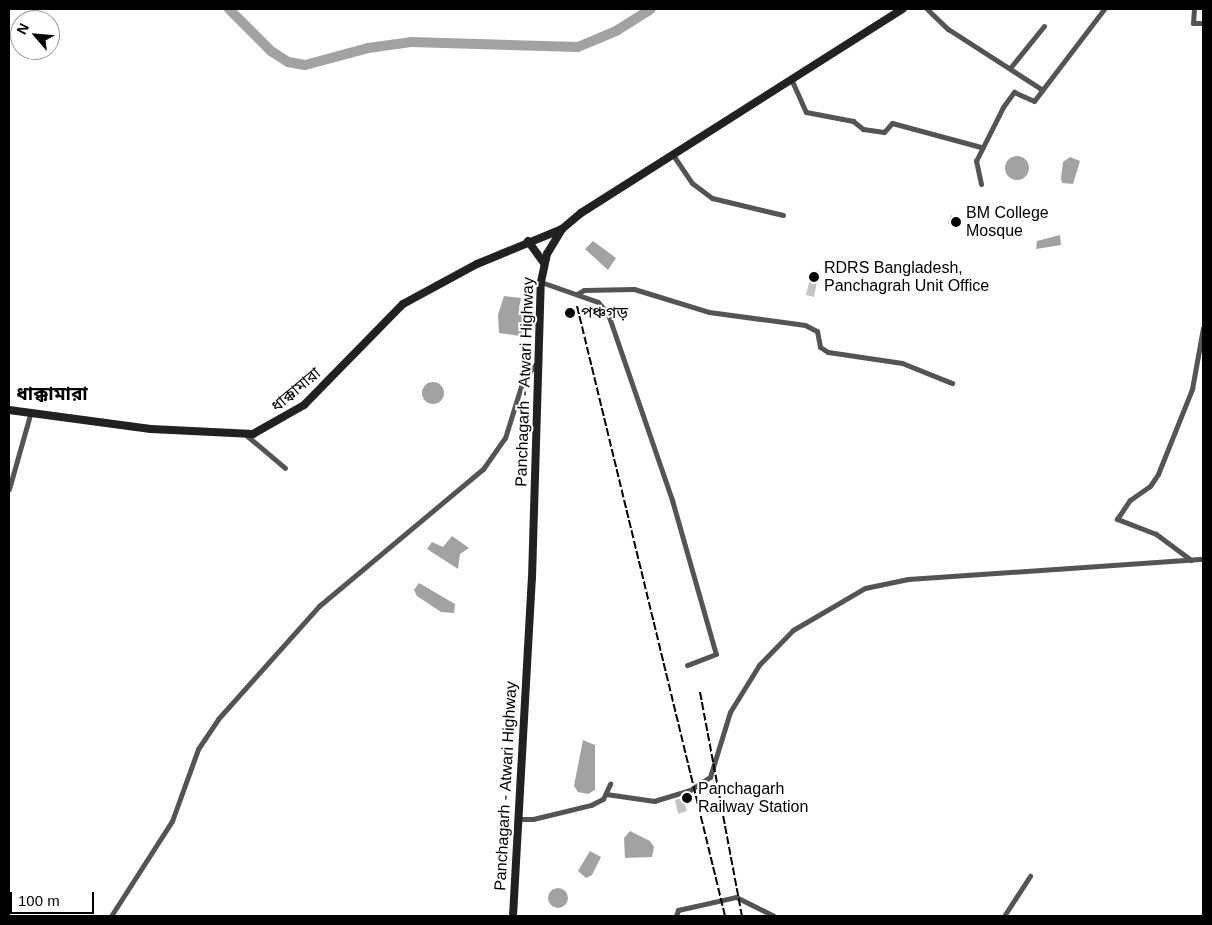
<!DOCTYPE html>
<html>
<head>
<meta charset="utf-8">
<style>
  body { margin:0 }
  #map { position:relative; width:1212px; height:925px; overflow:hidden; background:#fff; font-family:Arial,"Noto Sans Bengali",sans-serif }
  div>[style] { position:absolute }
  .water>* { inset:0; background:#a2a2a2 }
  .round { border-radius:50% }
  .river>* { height:10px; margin:-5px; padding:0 5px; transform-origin:5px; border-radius:5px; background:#a2a2a2 }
  .building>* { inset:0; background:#c4c4c4; transform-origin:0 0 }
  .street>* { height:5px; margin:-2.5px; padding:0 2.5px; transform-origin:2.5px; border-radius:2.5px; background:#545454 }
  .secondary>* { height:8px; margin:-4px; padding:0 4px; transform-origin:4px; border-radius:4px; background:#212121 }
  .rail>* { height:2px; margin-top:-1px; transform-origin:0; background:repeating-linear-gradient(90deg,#000 0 8px,transparent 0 10.5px) }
  .dots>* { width:14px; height:14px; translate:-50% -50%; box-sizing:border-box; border:2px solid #fff; border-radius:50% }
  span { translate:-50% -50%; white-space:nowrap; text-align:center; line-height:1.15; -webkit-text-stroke:4px #fff; paint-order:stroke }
  .poi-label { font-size:16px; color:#000 }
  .left { translate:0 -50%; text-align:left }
  .street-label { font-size:16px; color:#000 }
  .quarter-label { font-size:19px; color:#000; font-weight:700 }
  .frame { position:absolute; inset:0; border:10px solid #000; pointer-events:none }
  .north { position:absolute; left:10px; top:10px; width:50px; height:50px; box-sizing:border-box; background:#fff; border:1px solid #999; border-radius:50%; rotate:297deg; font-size:14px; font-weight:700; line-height:20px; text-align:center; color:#000 }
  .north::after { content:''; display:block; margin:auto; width:18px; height:22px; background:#000; clip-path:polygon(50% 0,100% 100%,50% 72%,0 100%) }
  .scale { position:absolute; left:10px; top:892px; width:84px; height:22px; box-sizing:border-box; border:2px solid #000; border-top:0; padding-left:6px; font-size:15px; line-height:18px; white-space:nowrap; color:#000; -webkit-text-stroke:4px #fff; paint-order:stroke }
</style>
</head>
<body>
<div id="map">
  <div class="water">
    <div class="round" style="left:1005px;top:156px;width:24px;height:24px"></div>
    <div style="clip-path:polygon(1070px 157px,1080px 161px,1073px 184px,1062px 183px,1061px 178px,1063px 162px)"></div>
    <div style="clip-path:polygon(1060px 235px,1061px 245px,1036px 249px,1037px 241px)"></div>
    <div style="clip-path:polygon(593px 241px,616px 258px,608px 270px,585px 249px)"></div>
    <div style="clip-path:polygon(504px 296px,521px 298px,519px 308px,525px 326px,520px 336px,499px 333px,498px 315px)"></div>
    <div class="round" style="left:422px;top:382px;width:22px;height:22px"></div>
    <div style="clip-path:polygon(452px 536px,469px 548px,460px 554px,458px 569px,427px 549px,432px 542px,443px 547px)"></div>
    <div style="clip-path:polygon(419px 583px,455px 604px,454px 613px,441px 612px,417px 596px,414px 590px)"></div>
    <div style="clip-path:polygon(583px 740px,595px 745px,595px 790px,588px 794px,578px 792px,574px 786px)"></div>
    <div style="clip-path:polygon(630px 831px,650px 841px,654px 847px,652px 857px,625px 858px,624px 838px)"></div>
    <div style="clip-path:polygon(590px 851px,601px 857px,592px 875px,586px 878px,578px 871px)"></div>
    <div class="round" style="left:548px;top:888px;width:20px;height:20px"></div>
  </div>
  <div class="river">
    <div style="left:229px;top:9px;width:59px;rotate:45deg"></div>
    <div style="left:271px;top:51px;width:20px;rotate:33deg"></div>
    <div style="left:288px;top:62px;width:17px;rotate:10deg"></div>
    <div style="left:305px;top:65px;width:65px;rotate:-15.1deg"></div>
    <div style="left:368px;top:48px;width:43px;rotate:-7.9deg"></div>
    <div style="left:411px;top:42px;width:167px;rotate:1.7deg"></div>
    <div style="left:578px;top:47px;width:41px;rotate:-22.8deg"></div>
    <div style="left:616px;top:31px;width:41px;rotate:-32.2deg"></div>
  </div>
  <div class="building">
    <div style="left:951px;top:215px;width:13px;height:9px;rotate:23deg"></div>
    <div style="clip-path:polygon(812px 270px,819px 271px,814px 297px,806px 295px)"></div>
    <div style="clip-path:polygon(683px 798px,687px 811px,678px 814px,675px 800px)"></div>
  </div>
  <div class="street">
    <div style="left:927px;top:9px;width:29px;rotate:44deg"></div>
    <div style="left:948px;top:29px;width:111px;rotate:32.8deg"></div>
    <div style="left:1194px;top:9px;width:14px;rotate:94deg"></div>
    <div style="left:1193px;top:23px;width:10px"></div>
    <div style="left:1010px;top:68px;width:54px;rotate:-51deg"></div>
    <div style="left:792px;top:81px;width:34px;rotate:66deg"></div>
    <div style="left:806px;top:112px;width:48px;rotate:10.8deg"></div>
    <div style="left:853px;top:121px;width:13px;rotate:39deg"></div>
    <div style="left:863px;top:129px;width:21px;rotate:8deg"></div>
    <div style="left:884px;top:132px;width:12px;rotate:-48deg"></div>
    <div style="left:892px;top:123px;width:92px;rotate:15.1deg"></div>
    <div style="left:673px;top:155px;width:34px;rotate:56deg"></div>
    <div style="left:692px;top:183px;width:25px;rotate:37deg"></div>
    <div style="left:712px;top:198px;width:73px;rotate:13.5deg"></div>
    <div style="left:981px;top:184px;width:24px;rotate:-102deg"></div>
    <div style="left:976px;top:161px;width:60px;rotate:-63.4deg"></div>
    <div style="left:1003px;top:107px;width:19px;rotate:-54deg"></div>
    <div style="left:1014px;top:92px;width:22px;rotate:24deg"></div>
    <div style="left:1034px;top:101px;width:116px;rotate:-52.7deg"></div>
    <div style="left:541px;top:282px;width:60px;rotate:19.3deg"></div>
    <div style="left:598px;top:302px;width:16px;rotate:50deg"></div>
    <div style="left:608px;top:314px;width:197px;rotate:71deg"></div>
    <div style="left:672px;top:500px;width:160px;rotate:74.1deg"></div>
    <div style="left:716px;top:654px;width:31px;rotate:159deg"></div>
    <div style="left:577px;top:294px;width:8px;rotate:-30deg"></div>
    <div style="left:584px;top:290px;width:50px;rotate:-1.1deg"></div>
    <div style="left:634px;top:289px;width:78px;rotate:17deg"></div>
    <div style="left:709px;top:312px;width:97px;rotate:7.7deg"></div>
    <div style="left:805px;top:325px;width:13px;rotate:27deg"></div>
    <div style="left:817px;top:331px;width:16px;rotate:79deg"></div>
    <div style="left:820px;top:347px;width:9px;rotate:32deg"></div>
    <div style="left:828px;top:352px;width:75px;rotate:8.5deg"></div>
    <div style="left:902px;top:363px;width:54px;rotate:21.8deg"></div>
    <div style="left:246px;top:435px;width:51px;rotate:40.2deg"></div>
    <div style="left:9px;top:489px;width:77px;rotate:-74.2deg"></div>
    <div style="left:1191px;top:560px;width:44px;rotate:-143.4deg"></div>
    <div style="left:1156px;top:534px;width:42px;rotate:-159deg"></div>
    <div style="left:1117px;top:519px;width:23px;rotate:-56deg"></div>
    <div style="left:1130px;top:500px;width:24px;rotate:-35deg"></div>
    <div style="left:1150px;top:486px;width:14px;rotate:-56deg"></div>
    <div style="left:1158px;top:474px;width:92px;rotate:-68.2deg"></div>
    <div style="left:1192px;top:389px;width:62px;rotate:-79.8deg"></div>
    <div style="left:606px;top:794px;width:49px;rotate:8.3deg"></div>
    <div style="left:654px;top:801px;width:38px;rotate:-17deg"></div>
    <div style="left:690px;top:790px;width:24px;rotate:-33deg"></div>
    <div style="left:710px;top:777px;width:68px;rotate:-72.9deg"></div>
    <div style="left:730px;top:712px;width:55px;rotate:-58.3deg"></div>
    <div style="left:759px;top:665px;width:49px;rotate:-45.8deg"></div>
    <div style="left:793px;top:630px;width:83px;rotate:-30.3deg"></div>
    <div style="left:865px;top:588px;width:44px;rotate:-11.8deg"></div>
    <div style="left:908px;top:579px;width:296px;rotate:-3.9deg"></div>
    <div style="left:518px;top:819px;width:15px"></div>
    <div style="left:533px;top:819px;width:60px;rotate:-13.6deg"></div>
    <div style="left:591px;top:805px;width:13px;rotate:-27deg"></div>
    <div style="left:603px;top:799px;width:17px;rotate:-65deg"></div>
    <div style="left:111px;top:916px;width:113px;rotate:-57.3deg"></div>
    <div style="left:172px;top:821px;width:77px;rotate:-70.1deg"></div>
    <div style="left:198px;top:749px;width:36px;rotate:-56deg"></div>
    <div style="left:218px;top:719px;width:152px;rotate:-48.2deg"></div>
    <div style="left:319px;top:606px;width:214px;rotate:-39.9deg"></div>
    <div style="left:483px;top:469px;width:38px;rotate:-55deg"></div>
    <div style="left:505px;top:438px;width:61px;rotate:-72.8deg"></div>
    <div style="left:523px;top:380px;width:26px;rotate:-51deg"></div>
    <div style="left:676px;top:916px;width:6px;rotate:-72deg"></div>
    <div style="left:678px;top:910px;width:59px;rotate:-12.6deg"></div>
    <div style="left:736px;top:897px;width:42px;rotate:26.6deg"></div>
    <div style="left:1004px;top:916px;width:48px;rotate:-57deg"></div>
  </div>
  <div class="secondary">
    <div style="left:528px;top:241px;width:27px;rotate:54deg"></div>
    <div style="left:9px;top:410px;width:143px;rotate:7.6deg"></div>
    <div style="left:151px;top:429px;width:102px;rotate:2.8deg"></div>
    <div style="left:253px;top:434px;width:59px;rotate:-29.6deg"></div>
    <div style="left:304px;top:405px;width:141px;rotate:-45.6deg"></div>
    <div style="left:403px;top:304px;width:84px;rotate:-28.4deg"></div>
    <div style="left:477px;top:264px;width:92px;rotate:-22.4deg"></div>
    <div style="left:513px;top:916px;width:339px;rotate:-86.8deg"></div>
    <div style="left:532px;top:578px;width:296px;rotate:-88.3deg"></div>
    <div style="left:541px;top:282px;width:29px;rotate:-78deg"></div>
    <div style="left:547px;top:254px;width:29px;rotate:-59deg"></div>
    <div style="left:562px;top:229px;width:25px;rotate:-40deg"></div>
    <div style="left:581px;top:213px;width:381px;rotate:-32.4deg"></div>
  </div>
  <div class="rail">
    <div style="left:577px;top:306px;width:628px;rotate:76.36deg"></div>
    <div style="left:700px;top:692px;width:228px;rotate:79.4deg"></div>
  </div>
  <div class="dots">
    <div style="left:956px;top:222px;background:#000"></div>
    <div style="left:814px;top:277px;background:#000"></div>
    <div style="left:570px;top:313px;background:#000"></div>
    <div style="left:687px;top:798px;background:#000"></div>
  </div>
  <div class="poi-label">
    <span class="left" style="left:966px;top:222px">BM College<br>Mosque</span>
    <span class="left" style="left:824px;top:277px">RDRS Bangladesh,<br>Panchagrah Unit Office</span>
    <span class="left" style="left:581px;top:313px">পঞ্চগড়</span>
    <span class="left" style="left:698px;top:798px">Panchagarh<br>Railway Station</span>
  </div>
  <div class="street-label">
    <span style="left:525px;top:382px;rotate:-88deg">Panchagarh - Atwari Highway</span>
    <span style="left:296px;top:390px;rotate:-40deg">ধাক্কামারা</span>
    <span style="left:506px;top:786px;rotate:-87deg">Panchagarh - Atwari Highway</span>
  </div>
  <div class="quarter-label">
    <span style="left:52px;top:394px">ধাক্কামারা</span>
  </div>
  <div class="frame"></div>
  <div class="north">N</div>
  <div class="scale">100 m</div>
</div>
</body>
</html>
